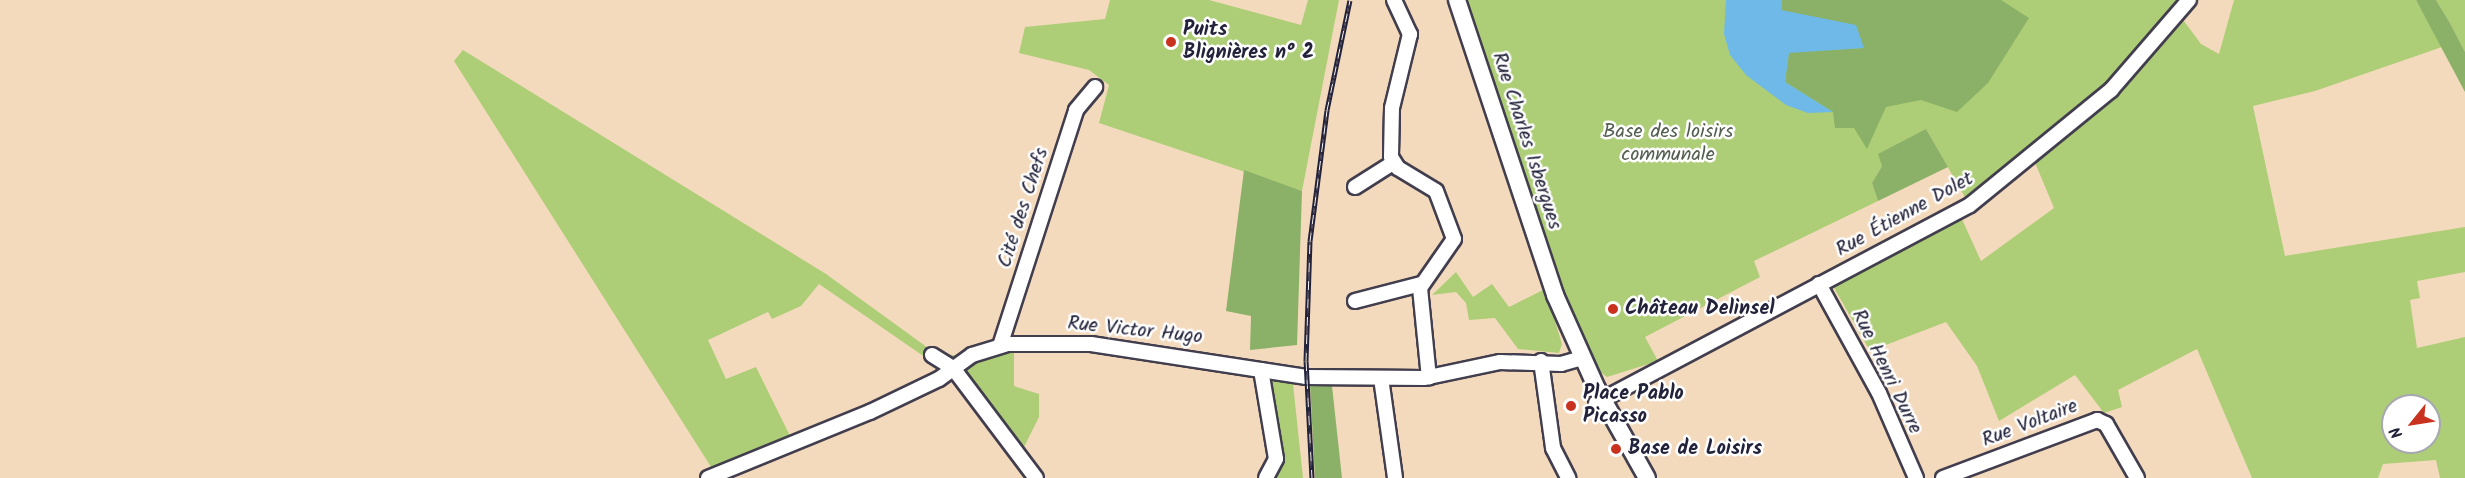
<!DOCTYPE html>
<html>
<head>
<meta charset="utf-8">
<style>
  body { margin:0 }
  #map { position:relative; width:2465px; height:478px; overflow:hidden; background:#f4dabd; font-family:Kalam,sans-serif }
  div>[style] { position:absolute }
  .green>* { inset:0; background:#adce76 }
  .forest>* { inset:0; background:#8ab167 }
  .water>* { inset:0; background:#6eb9e7 }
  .roads { filter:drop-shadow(2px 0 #423e4e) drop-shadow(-2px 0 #423e4e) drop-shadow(0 2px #423e4e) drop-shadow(0 -2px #423e4e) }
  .minor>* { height:14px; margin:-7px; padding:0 7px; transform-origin:7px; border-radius:7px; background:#fff }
  .major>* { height:16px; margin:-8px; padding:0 8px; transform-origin:8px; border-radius:8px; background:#fff }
  .rail>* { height:5px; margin-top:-2.5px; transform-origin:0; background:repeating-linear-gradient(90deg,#fff 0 9px,#22223b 0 18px); box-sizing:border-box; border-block:2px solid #22223b }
  .dots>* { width:16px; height:16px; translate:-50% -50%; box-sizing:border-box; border:3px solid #fff; border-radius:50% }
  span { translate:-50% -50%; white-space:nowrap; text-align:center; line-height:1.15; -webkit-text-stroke:5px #fff; paint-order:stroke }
  .poi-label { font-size:20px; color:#22223b; font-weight:700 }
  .left { translate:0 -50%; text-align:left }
  .park-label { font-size:20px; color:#535e50 }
  .street-label { font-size:20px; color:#22223b }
  .north { position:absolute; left:2381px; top:394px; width:60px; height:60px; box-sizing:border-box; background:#fff; border:2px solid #a7a7b1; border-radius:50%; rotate:240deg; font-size:16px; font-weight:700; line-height:24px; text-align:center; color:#22223b }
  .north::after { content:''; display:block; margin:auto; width:21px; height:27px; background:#c8321e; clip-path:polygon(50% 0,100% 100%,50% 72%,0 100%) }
</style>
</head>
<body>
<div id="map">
  <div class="green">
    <div style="clip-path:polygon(1110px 0,1209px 0,1301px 25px,1308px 0,1339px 0,1302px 191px,1099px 123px,1109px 85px,1089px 70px,1019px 53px,1025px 27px,1105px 19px)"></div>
    <div style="clip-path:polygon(evenodd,1466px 0,2181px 0,2175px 9px,2201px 44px,2219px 54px,2234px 0,2416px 0,2442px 47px,2315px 91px,2253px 106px,2285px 256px,2465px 227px,2465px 272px,2417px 281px,2420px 298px,2410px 300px,2417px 348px,2465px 337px,2465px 478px,2440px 478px,2436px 460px,2383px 464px,2378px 478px,2252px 478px,2197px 349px,2118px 390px,2122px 407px,2104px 413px,2075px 375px,1999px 421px,1977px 366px,1946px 322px,1870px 351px,1833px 286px,1961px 217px,1981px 261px,2054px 208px,2031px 153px,1966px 199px,1926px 129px,1882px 166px,1872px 183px,1878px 201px,1754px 261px,1760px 277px,1645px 337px,1658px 361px,1607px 377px,1595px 368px,1564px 296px,1466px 0,2393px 406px,2429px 406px,2429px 442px,2393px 442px,2393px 406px)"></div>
    <div style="clip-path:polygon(2436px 0,2465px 0,2465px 52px,2450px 23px)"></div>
    <div style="clip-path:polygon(463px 50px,826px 274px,935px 353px,980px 358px,1014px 351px,1014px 386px,1039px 394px,1039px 417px,1018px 459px,961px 382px,819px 284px,801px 306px,772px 319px,768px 312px,708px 340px,726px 379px,756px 367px,796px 448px,718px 478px,454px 61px)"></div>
    <div style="clip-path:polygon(1456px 272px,1473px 297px,1492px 284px,1509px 307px,1545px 289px,1562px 344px,1559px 353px,1518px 349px,1495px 318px,1469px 320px,1466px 303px,1456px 292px,1432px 295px)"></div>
    <div style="clip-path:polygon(1268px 377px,1293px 384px,1303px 478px,1272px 478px)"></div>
  </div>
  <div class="forest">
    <div style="clip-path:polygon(1782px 0,2001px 0,2029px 18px,1988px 83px,1957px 112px,1921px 100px,1886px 107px,1867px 149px,1854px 128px,1835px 128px,1833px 112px,1785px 82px,1789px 52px,1864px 48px,1781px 10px)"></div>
    <div style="clip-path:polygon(2416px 0,2436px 0,2450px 23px,2465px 52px,2465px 92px)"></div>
    <div style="clip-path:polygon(1926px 129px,1948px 167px,1878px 201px,1872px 183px,1882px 166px,1878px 154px)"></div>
    <div style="clip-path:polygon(1244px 170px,1302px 191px,1297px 345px,1250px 350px,1251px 316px,1226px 311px)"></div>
    <div style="clip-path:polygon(1310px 384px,1332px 386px,1342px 478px,1315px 478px)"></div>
  </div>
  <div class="water">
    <div style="clip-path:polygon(1726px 0,1782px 0,1781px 10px,1856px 25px,1864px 48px,1789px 53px,1785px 82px,1833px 112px,1808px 113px,1786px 105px,1746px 75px,1730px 55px,1724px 34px)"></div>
  </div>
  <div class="roads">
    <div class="minor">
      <div style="left:1394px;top:0;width:38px;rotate:65deg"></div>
      <div style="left:1410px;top:34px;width:76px;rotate:103.7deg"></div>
      <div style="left:1392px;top:108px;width:49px;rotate:91.2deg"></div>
      <div style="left:1391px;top:157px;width:13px;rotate:58deg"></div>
      <div style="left:1398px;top:168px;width:44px;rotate:31.2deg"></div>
      <div style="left:1436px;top:191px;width:51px;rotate:69.4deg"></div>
      <div style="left:1454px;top:239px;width:60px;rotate:124.8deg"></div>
      <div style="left:1420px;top:288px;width:90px;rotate:84.3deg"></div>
      <div style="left:1355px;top:187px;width:45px;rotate:-32.3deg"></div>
      <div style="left:1819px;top:284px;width:124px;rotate:61.2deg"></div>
      <div style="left:1879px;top:393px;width:93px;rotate:66.5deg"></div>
      <div style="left:1355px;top:301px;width:68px;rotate:-14.4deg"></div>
      <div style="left:1000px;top:346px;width:248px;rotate:-72.1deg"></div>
      <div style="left:1076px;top:110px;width:30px;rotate:-50deg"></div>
      <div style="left:932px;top:355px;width:25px;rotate:32deg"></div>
      <div style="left:953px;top:368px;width:138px;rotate:53deg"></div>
      <div style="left:1541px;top:361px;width:88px;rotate:82.1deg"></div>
      <div style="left:1553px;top:448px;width:34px;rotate:63deg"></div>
      <div style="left:1261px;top:370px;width:90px;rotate:80.4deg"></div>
      <div style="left:1276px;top:459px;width:21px;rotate:118deg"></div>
      <div style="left:1381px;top:378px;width:101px;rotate:82deg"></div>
      <div style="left:1596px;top:403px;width:423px;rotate:-27.9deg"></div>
      <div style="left:1970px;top:205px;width:182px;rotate:-39.2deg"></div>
      <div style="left:2111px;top:90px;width:119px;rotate:-49.1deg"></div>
      <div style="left:708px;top:478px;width:175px;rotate:-22.2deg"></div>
      <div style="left:870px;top:412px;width:76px;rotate:-25.6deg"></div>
      <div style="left:939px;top:379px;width:41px;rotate:-36deg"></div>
      <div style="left:972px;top:355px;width:38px;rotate:-17deg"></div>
      <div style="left:1008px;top:344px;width:83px"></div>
      <div style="left:1091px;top:344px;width:218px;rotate:8.7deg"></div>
      <div style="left:1306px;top:377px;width:118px;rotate:0.5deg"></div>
      <div style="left:1424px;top:378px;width:78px;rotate:-11.9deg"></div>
      <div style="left:1500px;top:362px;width:61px;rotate:1.9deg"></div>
      <div style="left:1561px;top:364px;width:22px;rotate:-16deg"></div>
      <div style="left:1943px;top:478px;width:165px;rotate:-20.6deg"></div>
      <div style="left:2097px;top:420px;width:10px;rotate:24deg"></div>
      <div style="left:2106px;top:424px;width:62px;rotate:60.1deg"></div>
    </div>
    <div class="major">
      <div style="left:1457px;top:0;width:311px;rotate:71.6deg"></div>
      <div style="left:1555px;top:295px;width:103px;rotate:65.9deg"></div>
      <div style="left:1597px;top:389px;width:102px;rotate:60.7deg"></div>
    </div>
  </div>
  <div class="rail">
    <div style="left:1312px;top:478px;width:117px;rotate:-92.9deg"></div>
    <div style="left:1306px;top:361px;width:120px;rotate:-88.1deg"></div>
    <div style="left:1310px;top:241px;width:132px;rotate:-82.6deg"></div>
    <div style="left:1327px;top:110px;width:112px;rotate:-78.2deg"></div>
  </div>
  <div class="dots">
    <div style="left:1171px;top:42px;background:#c8321e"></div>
    <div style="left:1613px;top:309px;background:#c8321e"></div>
    <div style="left:1571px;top:406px;background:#c8321e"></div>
    <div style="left:1616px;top:449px;background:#c8321e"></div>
  </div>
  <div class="poi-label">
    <span class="left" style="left:1183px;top:42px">Puits<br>Blignières n° 2</span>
    <span class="left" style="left:1625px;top:309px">Château Delinsel</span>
    <span class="left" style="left:1583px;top:406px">Place Pablo<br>Picasso</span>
    <span class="left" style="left:1628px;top:449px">Base de Loisirs</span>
  </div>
  <div class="park-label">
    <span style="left:1668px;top:144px">Base des loisirs<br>communale</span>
  </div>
  <div class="street-label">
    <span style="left:1526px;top:141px;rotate:72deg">Rue Charles Isbergues</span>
    <span style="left:1024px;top:208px;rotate:-72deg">Cité des Chefs</span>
    <span style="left:1905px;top:215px;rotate:-29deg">Rue Étienne Dolet</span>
    <span style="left:1135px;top:331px;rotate:6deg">Rue Victor Hugo</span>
    <span style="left:1886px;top:372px;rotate:64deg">Rue Henri Durre</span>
    <span style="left:2030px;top:424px;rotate:-21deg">Rue Voltaire</span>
  </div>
  <div class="north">N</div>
</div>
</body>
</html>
